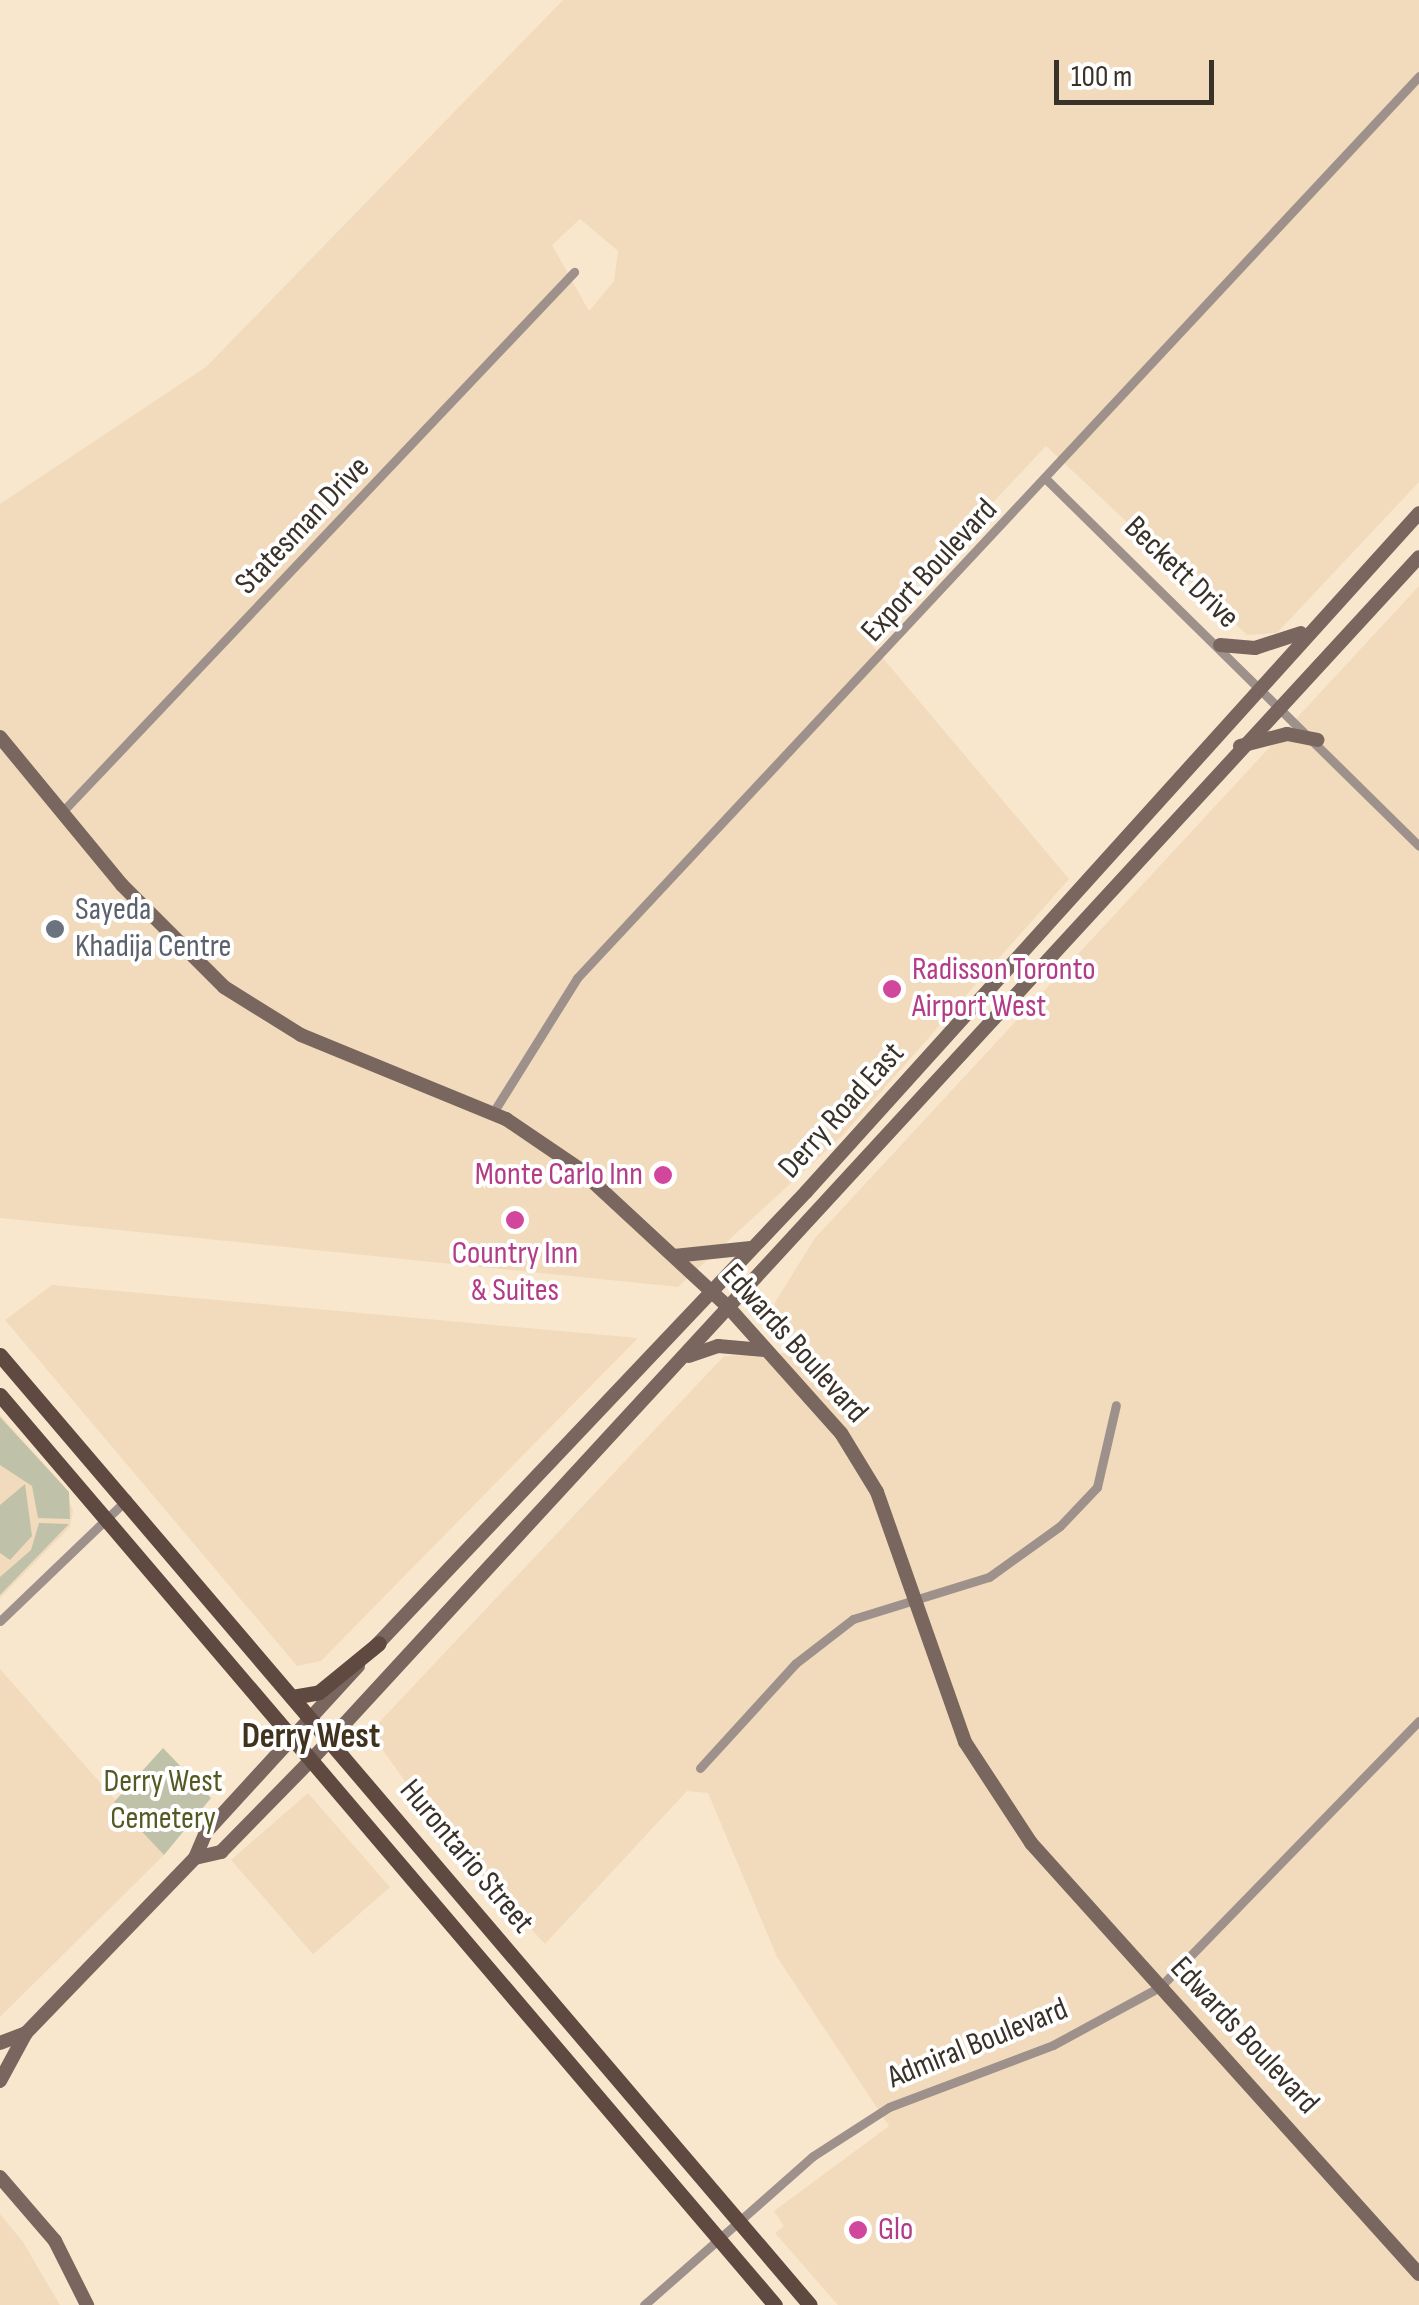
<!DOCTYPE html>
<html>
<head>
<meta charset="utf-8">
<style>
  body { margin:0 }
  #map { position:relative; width:1419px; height:2305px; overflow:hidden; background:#f9e7cd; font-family:"Sofia Sans Condensed",sans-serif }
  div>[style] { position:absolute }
  .built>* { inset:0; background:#f2dbbc; transform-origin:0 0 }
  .green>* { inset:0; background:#bfc2a8 }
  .street>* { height:9px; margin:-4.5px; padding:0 4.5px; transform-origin:4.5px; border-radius:4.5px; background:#9e918c }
  .secondary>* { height:14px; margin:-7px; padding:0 7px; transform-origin:7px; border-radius:7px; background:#79675f }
  .primary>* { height:15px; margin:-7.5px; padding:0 7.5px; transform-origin:7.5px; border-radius:7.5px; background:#5f4940 }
  .dots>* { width:28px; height:28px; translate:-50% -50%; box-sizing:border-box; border:5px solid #fff; border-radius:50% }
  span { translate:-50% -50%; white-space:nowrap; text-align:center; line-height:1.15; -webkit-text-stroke:8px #fff; paint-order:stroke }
  .street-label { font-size:32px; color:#3a3229 }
  .worship-label { font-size:32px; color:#5b616d }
  .left { translate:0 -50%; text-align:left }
  .hotel-label { font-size:32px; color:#b23c85 }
  .right { translate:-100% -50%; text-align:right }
  .park-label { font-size:32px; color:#555923 }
  .neighbourhood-label { font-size:35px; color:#41321e; font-weight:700 }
  .scale { position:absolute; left:1054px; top:60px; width:160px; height:45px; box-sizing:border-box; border:5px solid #3a3229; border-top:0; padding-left:12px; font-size:30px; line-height:35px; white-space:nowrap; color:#3a3229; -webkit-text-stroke:8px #fff; paint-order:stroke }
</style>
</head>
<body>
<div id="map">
  <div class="built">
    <div style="clip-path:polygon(evenodd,563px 0,1419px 0,1419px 482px,1277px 633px,1247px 635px,1046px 446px,866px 638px,1069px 879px,842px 1136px,678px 1287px,0 1218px,0 504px,206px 367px,563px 0,580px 219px,618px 251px,614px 281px,589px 311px,552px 245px,580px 219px)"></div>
    <div style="clip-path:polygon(1419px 586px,1419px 2305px,838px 2305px,775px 2233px,784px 2226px,774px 2211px,889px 2126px,777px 1957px,708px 1793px,687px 1791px,545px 1944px,449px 1843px,370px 1732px,724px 1356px,803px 1352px,767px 1315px,815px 1238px)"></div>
    <div style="clip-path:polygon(52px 1285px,638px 1338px,321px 1661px,297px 1666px,5px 1320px)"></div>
    <div style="clip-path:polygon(0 1415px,64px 1486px,73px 1511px,70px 1527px,0 1598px)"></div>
    <div style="clip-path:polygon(0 1669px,164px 1855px,0 2017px)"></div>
    <div style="left:308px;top:1793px;width:125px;height:102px;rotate:49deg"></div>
    <div style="clip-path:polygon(0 2214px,23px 2242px,60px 2305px,0 2305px)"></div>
  </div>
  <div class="green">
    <div style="clip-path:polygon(0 1417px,69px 1492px,70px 1519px,38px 1518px,32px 1486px,0 1465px)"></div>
    <div style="clip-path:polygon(25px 1484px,32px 1536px,10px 1560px,0 1553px,0 1505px)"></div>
    <div style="clip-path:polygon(39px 1523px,69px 1524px,0 1595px,0 1577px,31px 1550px)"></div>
    <div style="clip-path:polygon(163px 1748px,211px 1798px,164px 1855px,114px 1802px)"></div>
  </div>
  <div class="street">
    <div style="left:1048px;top:481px;width:520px;rotate:44.53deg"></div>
    <div style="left:63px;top:811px;width:743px;rotate:-46.53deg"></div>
    <div style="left:494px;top:1111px;width:157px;rotate:-58deg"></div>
    <div style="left:577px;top:978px;width:1234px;rotate:-46.97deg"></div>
    <div style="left:0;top:1621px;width:176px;rotate:-43.8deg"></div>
    <div style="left:700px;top:1768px;width:142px;rotate:-47.6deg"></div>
    <div style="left:796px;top:1663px;width:72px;rotate:-37.7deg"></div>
    <div style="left:853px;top:1619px;width:142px;rotate:-17.2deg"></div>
    <div style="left:989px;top:1577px;width:87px;rotate:-35.7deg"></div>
    <div style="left:1060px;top:1526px;width:54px;rotate:-46.5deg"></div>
    <div style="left:1097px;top:1487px;width:84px;rotate:-77deg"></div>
    <div style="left:644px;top:2305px;width:225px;rotate:-41.4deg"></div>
    <div style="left:813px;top:2156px;width:90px;rotate:-32.8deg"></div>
    <div style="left:889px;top:2107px;width:175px;rotate:-20.7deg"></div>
    <div style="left:1053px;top:2045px;width:122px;rotate:-28.5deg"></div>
    <div style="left:1160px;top:1987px;width:371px;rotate:-45.8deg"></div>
  </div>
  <div class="secondary">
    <div style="left:1220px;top:645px;width:35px;rotate:5deg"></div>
    <div style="left:1255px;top:648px;width:48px;rotate:-18.1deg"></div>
    <div style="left:0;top:737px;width:192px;rotate:50.5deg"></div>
    <div style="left:122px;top:885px;width:144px;rotate:45deg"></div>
    <div style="left:224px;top:987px;width:91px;rotate:31.9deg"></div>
    <div style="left:301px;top:1035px;width:222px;rotate:22.3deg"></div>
    <div style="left:506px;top:1119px;width:87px;rotate:34.2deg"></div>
    <div style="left:578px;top:1168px;width:207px;rotate:42.8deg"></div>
    <div style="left:730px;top:1309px;width:166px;rotate:48.2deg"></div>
    <div style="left:841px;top:1433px;width:69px;rotate:58.6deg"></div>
    <div style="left:877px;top:1492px;width:265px;rotate:70.6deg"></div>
    <div style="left:965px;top:1742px;width:121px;rotate:56.8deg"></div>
    <div style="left:1031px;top:1843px;width:580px;rotate:48.01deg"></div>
    <div style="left:1240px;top:746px;width:49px;rotate:-14.3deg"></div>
    <div style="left:1287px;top:734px;width:31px;rotate:11deg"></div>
    <div style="left:674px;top:1256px;width:77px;rotate:-5.9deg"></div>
    <div style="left:689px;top:1356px;width:31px;rotate:-19deg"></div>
    <div style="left:718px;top:1346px;width:47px;rotate:4.9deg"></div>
    <div style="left:372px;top:1650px;width:631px;rotate:-46.54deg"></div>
    <div style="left:806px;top:1192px;width:915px;rotate:-47.92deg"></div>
    <div style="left:195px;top:1858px;width:27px;rotate:-13deg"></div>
    <div style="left:221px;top:1852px;width:133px;rotate:-45.6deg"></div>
    <div style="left:314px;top:1757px;width:1631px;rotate:-47.36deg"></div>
    <div style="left:0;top:2043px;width:28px;rotate:-21deg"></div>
    <div style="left:26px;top:2033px;width:243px;rotate:-46deg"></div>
    <div style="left:195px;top:1858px;width:28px;rotate:-67deg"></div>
    <div style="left:206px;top:1832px;width:225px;rotate:-47.5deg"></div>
    <div style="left:0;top:2081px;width:55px;rotate:-61.6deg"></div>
    <div style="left:0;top:2177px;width:84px;rotate:49.3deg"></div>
    <div style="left:55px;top:2241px;width:72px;rotate:63.4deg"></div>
  </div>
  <div class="primary">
    <div style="left:0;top:1355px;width:1248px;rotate:49.55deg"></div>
    <div style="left:0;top:1395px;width:1195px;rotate:49.58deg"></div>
    <div style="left:292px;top:1697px;width:27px;rotate:-10deg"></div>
    <div style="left:319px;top:1692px;width:77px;rotate:-39.2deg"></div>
  </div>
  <div class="dots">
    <div style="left:55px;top:929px;background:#6b7280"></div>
    <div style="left:892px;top:989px;background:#d1479c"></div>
    <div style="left:663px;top:1175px;background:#d1479c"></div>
    <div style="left:515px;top:1220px;background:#d1479c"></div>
    <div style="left:858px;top:2230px;background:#d1479c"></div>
  </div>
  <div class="street-label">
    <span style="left:303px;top:526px;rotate:-46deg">Statesman Drive</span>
    <span style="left:930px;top:571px;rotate:-47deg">Export Boulevard</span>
    <span style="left:1181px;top:573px;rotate:44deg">Beckett Drive</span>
    <span style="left:842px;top:1111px;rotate:-48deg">Derry Road East</span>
    <span style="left:794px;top:1344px;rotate:48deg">Edwards Boulevard</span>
    <span style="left:466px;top:1857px;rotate:50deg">Hurontario Street</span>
    <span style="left:1244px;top:2036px;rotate:47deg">Edwards Boulevard</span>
    <span style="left:978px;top:2044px;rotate:-22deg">Admiral Boulevard</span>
  </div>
  <div class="worship-label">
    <span class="left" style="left:75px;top:929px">Sayeda<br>Khadija Centre</span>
  </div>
  <div class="hotel-label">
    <span class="left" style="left:912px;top:989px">Radisson Toronto<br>Airport West</span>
    <span class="right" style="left:643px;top:1175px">Monte Carlo Inn</span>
    <span style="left:515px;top:1273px">Country Inn<br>&amp; Suites</span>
    <span class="left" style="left:878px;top:2230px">Glo</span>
  </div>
  <div class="park-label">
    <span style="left:163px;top:1801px">Derry West<br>Cemetery</span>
  </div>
  <div class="neighbourhood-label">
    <span style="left:311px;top:1737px">Derry West</span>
  </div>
  <div class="scale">100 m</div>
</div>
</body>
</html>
